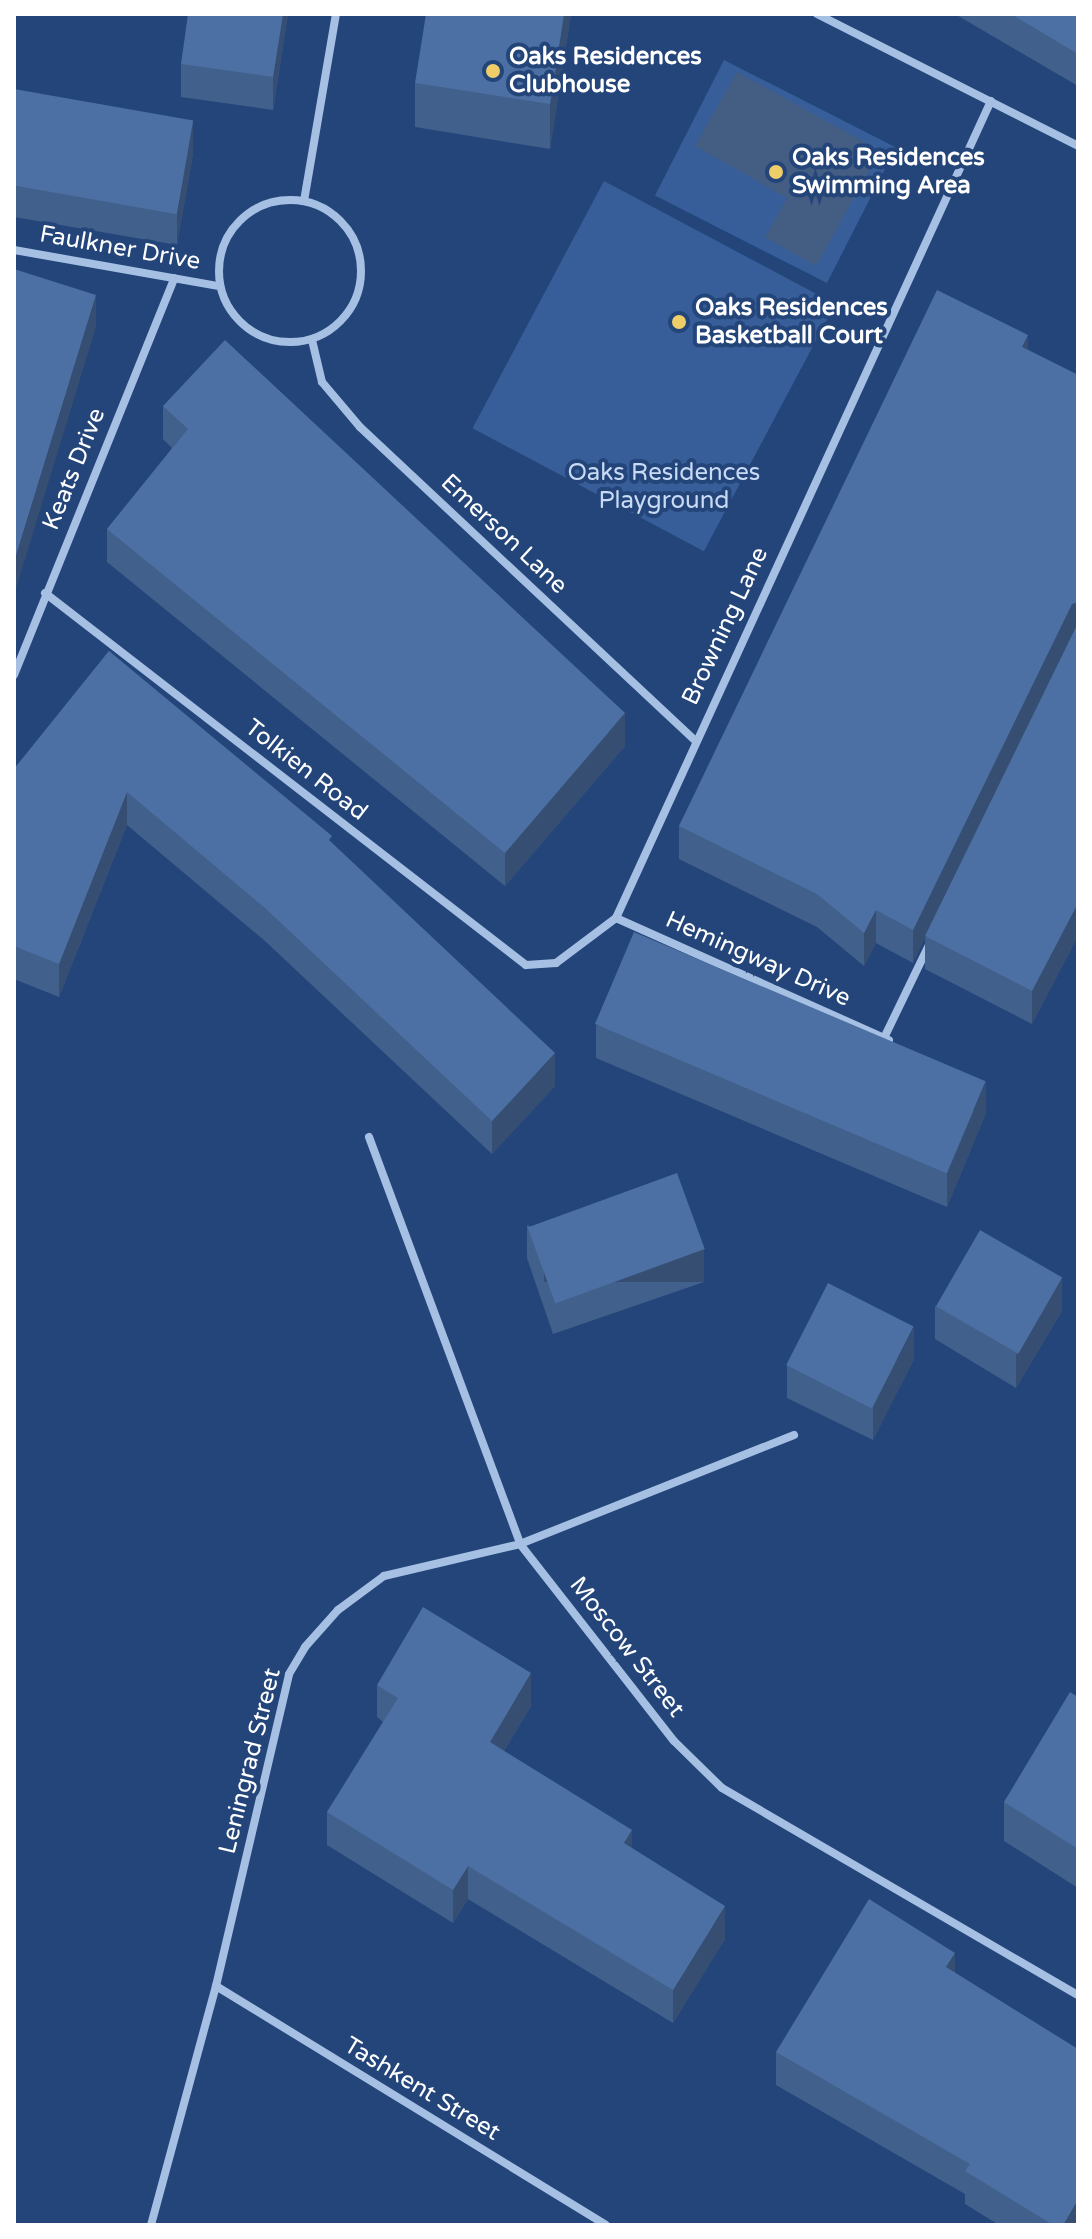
<!DOCTYPE html>
<html>
<head>
<meta charset="utf-8">
<style>
  body { margin:0 }
  #map { position:relative; width:1092px; height:2239px; overflow:hidden; background:#24457a; font-family:"Varela Round",sans-serif }
  div>[style] { position:absolute }
  .green>* { inset:0; background:#375e98; transform-origin:0 0 }
  .water>* { inset:0; background:#435d83 }
  .minor>* { height:8px; margin:-4px; padding:0 4px; transform-origin:4px; border-radius:4px; background:#a6c0e4 }
  .minor>.ring { margin:-4px; padding:0; box-sizing:content-box; background:none; border:8px solid #a6c0e4; border-radius:50% }
  .wall>* { inset:0; background:#41608c }
  .shaded-wall>* { inset:0; background:#354e72; transform-origin:0 0 }
  .building>* { inset:0; background:#4c70a3; transform-origin:0 0 }
  .dots>* { width:22px; height:22px; translate:-50% -50%; box-sizing:border-box; border:4px solid #24457a; border-radius:50% }
  span { translate:-50% -50%; white-space:nowrap; text-align:center; line-height:1.15; -webkit-text-stroke:8px #24457a; paint-order:stroke }
  .poi-label { font-size:24px; color:#fff; font-weight:700 }
  .left { translate:0 -50%; text-align:left }
  .street-label { font-size:24px; color:#fff }
  .park-label { font-size:24px; color:#c9daf4 }
  .frame { position:absolute; inset:0; border:16px solid #fff; pointer-events:none }
</style>
</head>
<body>
<div id="map">
  <div class="green">
    <div style="left:724px;top:60px;width:193px;height:152px;rotate:27deg"></div>
    <div style="left:604px;top:181px;width:262px;height:280px;rotate:28deg"></div>
  </div>
  <div class="water">
    <div style="clip-path:polygon(737px 72px,880px 151px,816px 266px,765px 237px,787px 198px,695px 146px)"></div>
  </div>
  <div class="minor">
    <div style="left:817px;top:14px;width:292px;rotate:26.8deg"></div>
    <div class="ring" style="left:219px;top:200px;width:134px;height:134px"></div>
    <div style="left:304px;top:201px;width:190px;rotate:-80.3deg"></div>
    <div style="left:14px;top:250px;width:208px;rotate:10deg"></div>
    <div style="left:312px;top:340px;width:43px;rotate:76.6deg"></div>
    <div style="left:322px;top:382px;width:59px;rotate:49.8deg"></div>
    <div style="left:360px;top:427px;width:458px;rotate:43.1deg"></div>
    <div style="left:45px;top:593px;width:608px;rotate:37.72deg"></div>
    <div style="left:526px;top:965px;width:30px;rotate:-4deg"></div>
    <div style="left:556px;top:963px;width:75px;rotate:-36.9deg"></div>
    <div style="left:616px;top:918px;width:899px;rotate:-65.35deg"></div>
    <div style="left:14px;top:675px;width:428px;rotate:-68deg"></div>
    <div style="left:616px;top:918px;width:299px;rotate:24.1deg"></div>
    <div style="left:884px;top:1038px;width:103px;rotate:-64.2deg"></div>
    <div style="left:369px;top:1137px;width:434px;rotate:69.6deg"></div>
    <div style="left:520px;top:1544px;width:250px;rotate:52deg"></div>
    <div style="left:674px;top:1741px;width:67px;rotate:44.4deg"></div>
    <div style="left:722px;top:1788px;width:412px;rotate:30.2deg"></div>
    <div style="left:216px;top:1986px;width:457px;rotate:31.5deg"></div>
    <div style="left:151px;top:2225px;width:248px;rotate:-74.8deg"></div>
    <div style="left:216px;top:1986px;width:320px;rotate:-76.8deg"></div>
    <div style="left:289px;top:1674px;width:31px;rotate:-59deg"></div>
    <div style="left:305px;top:1647px;width:50px;rotate:-48.3deg"></div>
    <div style="left:338px;top:1610px;width:57px;rotate:-36.5deg"></div>
    <div style="left:384px;top:1576px;width:140px;rotate:-13.2deg"></div>
    <div style="left:520px;top:1544px;width:295px;rotate:-21.7deg"></div>
  </div>
  <div class="wall">
    <div style="clip-path:polygon(288px 14px,273px 110px,181px 97px,181px 64px)"></div>
    <div style="clip-path:polygon(571px 14px,550px 149px,415px 127px,415px 83px)"></div>
    <div style="clip-path:polygon(955px 14px,1078px 14px,1078px 86px)"></div>
    <div style="clip-path:polygon(14px 89px,193px 154px,177px 245px,14px 217px)"></div>
    <div style="clip-path:polygon(1028px 350px,1078px 375px,1078px 936px,1032px 1024px,925px 969px,925px 937px,913px 963px,876px 943px,864px 966px,817px 927px,679px 859px,679px 826px)"></div>
    <div style="clip-path:polygon(163px 406px,625px 746px,505px 886px,107px 562px,107px 529px,172px 448px,163px 439px)"></div>
    <div style="clip-path:polygon(109px 651px,332px 843px,555px 1086px,492px 1154px,265px 941px,127px 825px,59px 997px,14px 979px,14px 769px)"></div>
    <div style="clip-path:polygon(596px 1025px,986px 1113px,947px 1207px,596px 1058px)"></div>
    <div style="clip-path:polygon(527px 1225px,704px 1282px,553px 1334px,527px 1258px)"></div>
    <div style="clip-path:polygon(935px 1306px,1062px 1311px,1016px 1388px,935px 1339px)"></div>
    <div style="clip-path:polygon(914px 1359px,873px 1440px,787px 1398px,787px 1365px)"></div>
    <div style="clip-path:polygon(377px 1685px,531px 1706px,504px 1751px,632px 1848px,725px 1939px,673px 2023px,468px 1899px,453px 1923px,327px 1845px,327px 1812px,383px 1722px,377px 1717px)"></div>
    <div style="clip-path:polygon(1078px 1697px,1078px 1888px,1004px 1841px,1004px 1802px)"></div>
    <div style="clip-path:polygon(955px 1972px,1078px 2225px,999px 2225px,965px 2204px,965px 2194px,776px 2085px,776px 2052px)"></div>
  </div>
  <div class="shaded-wall">
    <div style="clip-path:polygon(283px 14px,288px 14px,273px 110px,273px 77px)"></div>
    <div style="clip-path:polygon(564px 14px,571px 14px,550px 149px,550px 104px)"></div>
    <div style="clip-path:polygon(193px 121px,193px 154px,177px 245px,177px 212px)"></div>
    <div style="clip-path:polygon(96px 295px,96px 327px,14px 595px,14px 562px)"></div>
    <div style="clip-path:polygon(1028px 335px,1028px 367px,1022px 347px)"></div>
    <div style="clip-path:polygon(1078px 602px,1078px 634px,1072px 637px,913px 963px,913px 930px,1072px 604px)"></div>
    <div style="clip-path:polygon(625px 713px,625px 746px,505px 886px,505px 853px)"></div>
    <div style="clip-path:polygon(127px 792px,127px 825px,59px 997px,59px 964px)"></div>
    <div style="clip-path:polygon(1078px 903px,1078px 936px,1032px 1024px,1032px 991px)"></div>
    <div style="clip-path:polygon(876px 910px,876px 943px,864px 966px,864px 933px)"></div>
    <div style="clip-path:polygon(555px 1053px,555px 1086px,492px 1154px,492px 1121px)"></div>
    <div style="clip-path:polygon(986px 1081px,986px 1113px,947px 1207px,947px 1174px)"></div>
    <div style="left:704px;top:1249px;width:33px;height:160px;rotate:90deg"></div>
    <div style="clip-path:polygon(1062px 1278px,1062px 1311px,1016px 1388px,1016px 1355px)"></div>
    <div style="clip-path:polygon(914px 1326px,914px 1359px,873px 1440px,873px 1407px)"></div>
    <div style="clip-path:polygon(531px 1673px,531px 1706px,490px 1775px,490px 1742px)"></div>
    <div style="clip-path:polygon(632px 1830px,632px 1863px,624px 1843px)"></div>
    <div style="clip-path:polygon(468px 1866px,468px 1899px,453px 1923px,453px 1890px)"></div>
    <div style="clip-path:polygon(725px 1906px,725px 1939px,673px 2023px,673px 1990px)"></div>
    <div style="clip-path:polygon(955px 1953px,955px 1985px,946px 1967px)"></div>
    <div style="clip-path:polygon(1078px 2200px,1078px 2225px,1063px 2225px)"></div>
  </div>
  <div class="building">
    <div style="clip-path:polygon(188px 14px,283px 14px,273px 77px,181px 64px)"></div>
    <div style="clip-path:polygon(426px 14px,564px 14px,550px 104px,415px 83px)"></div>
    <div style="clip-path:polygon(1011px 14px,1078px 14px,1078px 54px)"></div>
    <div style="left:14px;top:89px;width:182px;height:95px;rotate:10deg"></div>
    <div style="clip-path:polygon(14px 269px,96px 295px,14px 562px)"></div>
    <div style="clip-path:polygon(937px 290px,1028px 335px,1022px 347px,1078px 375px,1078px 602px,1072px 604px,913px 930px,876px 910px,864px 933px,817px 894px,679px 826px)"></div>
    <div style="clip-path:polygon(225px 340px,625px 713px,505px 853px,107px 529px,188px 429px,163px 406px)"></div>
    <div style="clip-path:polygon(1078px 623px,1078px 903px,1032px 991px,925px 936px)"></div>
    <div style="clip-path:polygon(109px 651px,332px 836px,329px 840px,555px 1053px,492px 1121px,265px 908px,127px 792px,59px 964px,14px 946px,14px 859px,16px 855px,14px 854px,14px 769px)"></div>
    <div style="left:634px;top:932px;width:382px;height:100px;rotate:23deg"></div>
    <div style="left:677px;top:1173px;width:81px;height:159px;rotate:70deg"></div>
    <div style="left:980px;top:1230px;width:95px;height:88px;rotate:30deg"></div>
    <div style="left:828px;top:1283px;width:96px;height:92px;rotate:27deg"></div>
    <div style="clip-path:polygon(423px 1607px,531px 1673px,490px 1742px,632px 1830px,624px 1843px,725px 1906px,673px 1990px,468px 1866px,453px 1890px,327px 1812px,398px 1698px,377px 1685px)"></div>
    <div style="clip-path:polygon(1070px 1692px,1078px 1697px,1078px 1849px,1004px 1802px)"></div>
    <div style="clip-path:polygon(869px 1899px,955px 1953px,946px 1967px,1078px 2049px,1078px 2200px,1063px 2225px,1053px 2225px,965px 2171px,970px 2164px,776px 2052px)"></div>
  </div>
  <div class="dots">
    <div style="left:493px;top:71px;background:#efce6a"></div>
    <div style="left:776px;top:172px;background:#efce6a"></div>
    <div style="left:679px;top:322px;background:#efce6a"></div>
  </div>
  <div class="poi-label">
    <span class="left" style="left:509px;top:71px">Oaks Residences<br>Clubhouse</span>
    <span class="left" style="left:792px;top:172px">Oaks Residences<br>Swimming Area</span>
    <span class="left" style="left:695px;top:322px">Oaks Residences<br>Basketball Court</span>
  </div>
  <div class="street-label">
    <span style="left:120px;top:248px;rotate:10deg">Faulkner Drive</span>
    <span style="left:74px;top:469px;rotate:-68deg">Keats Drive</span>
    <span style="left:504px;top:534px;rotate:43deg">Emerson Lane</span>
    <span style="left:725px;top:626px;rotate:-65deg">Browning Lane</span>
    <span style="left:306px;top:770px;rotate:38deg">Tolkien Road</span>
    <span style="left:758px;top:959px;rotate:24deg">Hemingway Drive</span>
    <span style="left:627px;top:1647px;rotate:52deg">Moscow Street</span>
    <span style="left:250px;top:1761px;rotate:-76deg">Leningrad Street</span>
    <span style="left:422px;top:2089px;rotate:31deg">Tashkent Street</span>
  </div>
  <div class="park-label">
    <span style="left:664px;top:487px">Oaks Residences<br>Playground</span>
  </div>
  <div class="frame"></div>
</div>
</body>
</html>
